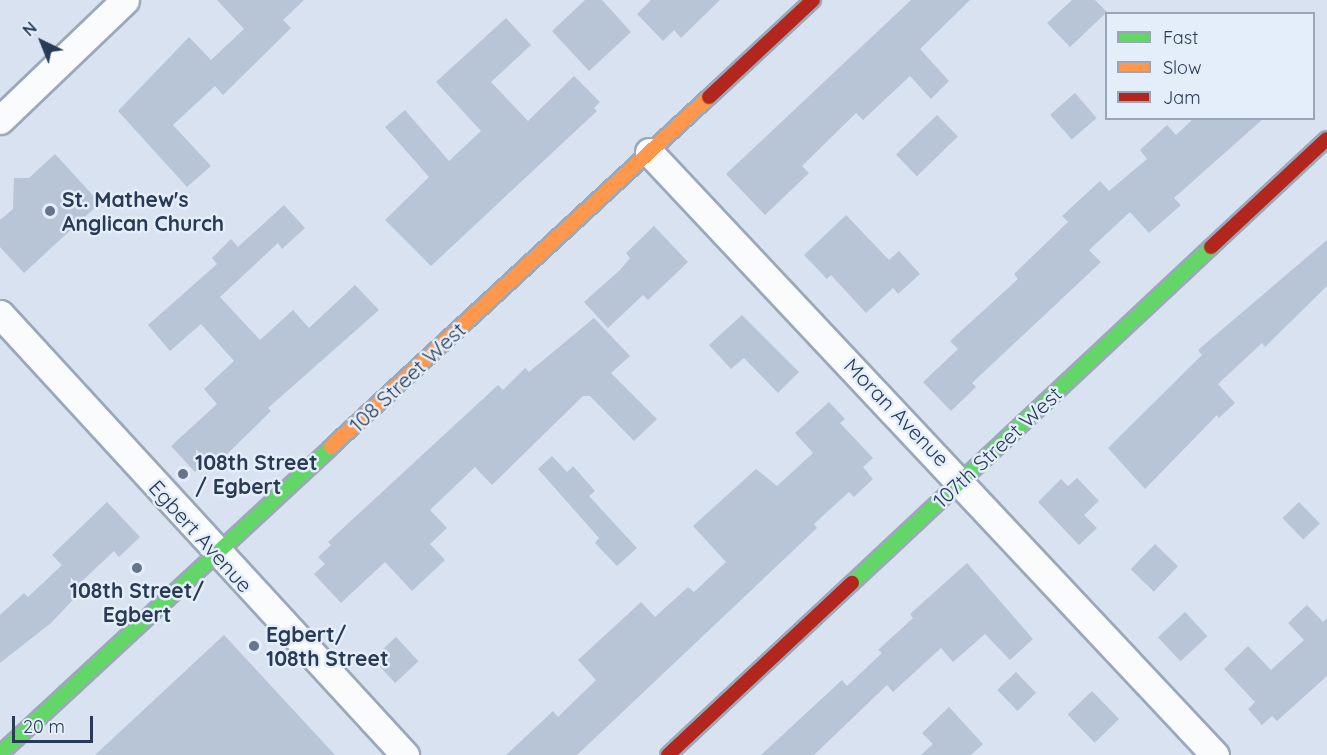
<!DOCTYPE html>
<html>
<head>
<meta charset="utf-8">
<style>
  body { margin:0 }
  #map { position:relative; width:1327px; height:755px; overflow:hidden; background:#d8e2f0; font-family:Quicksand,sans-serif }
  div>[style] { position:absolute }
  .building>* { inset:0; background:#b8c5d7; transform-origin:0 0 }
  .roads { filter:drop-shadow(2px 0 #9ba8b8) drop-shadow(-2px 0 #9ba8b8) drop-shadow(0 2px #9ba8b8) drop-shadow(0 -2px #9ba8b8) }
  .street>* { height:27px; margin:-13.5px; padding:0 13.5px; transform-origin:13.5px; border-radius:13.5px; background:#f9fbfd }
  .fast>* { height:14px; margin:-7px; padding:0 7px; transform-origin:7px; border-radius:7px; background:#63d668 }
  .slow>* { height:14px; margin:-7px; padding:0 7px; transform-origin:7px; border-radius:7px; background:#ff974d }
  .jam>* { height:14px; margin:-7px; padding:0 7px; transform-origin:7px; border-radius:7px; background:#b3261e }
  .dots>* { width:16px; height:16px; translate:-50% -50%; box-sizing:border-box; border:3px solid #e4edfa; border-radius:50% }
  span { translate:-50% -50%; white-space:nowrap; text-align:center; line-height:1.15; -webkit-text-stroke:5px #e4edfa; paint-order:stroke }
  .poi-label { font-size:21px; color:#293b54; font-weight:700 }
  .left { translate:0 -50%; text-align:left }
  .street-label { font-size:21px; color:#293b54 }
  .legend { position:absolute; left:1105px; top:12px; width:210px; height:108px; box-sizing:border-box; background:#e4edfa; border:2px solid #99a6b8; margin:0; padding:8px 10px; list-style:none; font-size:18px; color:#293b54 }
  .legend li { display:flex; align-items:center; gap:12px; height:30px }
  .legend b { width:30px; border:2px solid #99a6b8 }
  .north { position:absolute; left:12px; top:12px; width:60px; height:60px; -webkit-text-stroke:4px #e4edfa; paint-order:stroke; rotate:317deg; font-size:16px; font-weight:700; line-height:24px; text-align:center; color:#293b54 }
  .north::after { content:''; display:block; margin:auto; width:21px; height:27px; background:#293b54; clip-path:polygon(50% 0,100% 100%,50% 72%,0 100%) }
  .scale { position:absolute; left:12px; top:716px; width:81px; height:27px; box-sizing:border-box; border:3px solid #293b54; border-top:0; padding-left:8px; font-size:18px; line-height:21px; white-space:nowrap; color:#293b54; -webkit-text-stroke:4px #e4edfa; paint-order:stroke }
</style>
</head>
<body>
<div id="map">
  <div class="building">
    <div style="clip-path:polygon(217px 0,304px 0,283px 20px,291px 28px,223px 95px,215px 86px,173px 125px,211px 166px,187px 187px,118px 111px,189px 37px,211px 60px,244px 29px)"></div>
    <div style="clip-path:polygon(585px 0,602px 0,631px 32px,589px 71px,552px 31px)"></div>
    <div style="clip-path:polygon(651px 0,720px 0,681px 38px,674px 30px,663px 41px,637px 14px)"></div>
    <div style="clip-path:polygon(911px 0,970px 0,920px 49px,949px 81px,931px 99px,910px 76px,863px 120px,856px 113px,802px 166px,809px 173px,765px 215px,726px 174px)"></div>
    <div style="clip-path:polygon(1072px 0,1095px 0,1107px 12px,1070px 47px,1047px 23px)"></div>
    <div style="clip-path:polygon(506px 18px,531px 45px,491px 82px,528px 121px,574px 76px,600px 102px,594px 108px,597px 111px,431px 266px,385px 220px,429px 177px,385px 127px,405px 110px,449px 161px,481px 131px,436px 82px)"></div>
    <div style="left:1075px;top:93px;width:33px;height:33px;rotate:49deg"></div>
    <div style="left:937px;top:115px;width:30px;height:57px;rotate:46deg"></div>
    <div style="clip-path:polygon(1194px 118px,1264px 118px,1174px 198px,1181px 205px,1149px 233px,1130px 212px,1089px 250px,1101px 262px,972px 383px,976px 387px,951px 411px,923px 382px,958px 349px,950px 341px,1018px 279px,1014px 274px,1068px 222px,1062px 216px,1100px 181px,1109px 191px,1147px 159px,1140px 150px,1167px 125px,1176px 135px)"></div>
    <div style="clip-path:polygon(55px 154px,100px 203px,24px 273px,0 247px,0 220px,13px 209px,14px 178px,29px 178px)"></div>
    <div style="clip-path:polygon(284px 205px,305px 228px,282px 249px,278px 243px,220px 297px,260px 340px,293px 310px,309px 328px,355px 285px,379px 310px,268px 408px,271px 411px,220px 461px,215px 455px,195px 472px,171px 446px,217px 404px,204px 389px,234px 361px,201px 324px,170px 351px,148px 325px,217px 264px,212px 258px,231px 239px,238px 247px)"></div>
    <div style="clip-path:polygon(846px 215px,889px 260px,899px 251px,920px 274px,898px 294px,893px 288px,866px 313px,831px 275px,827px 279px,804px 255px)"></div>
    <div style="clip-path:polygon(654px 226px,688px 262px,648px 300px,643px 295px,608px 328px,584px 302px,620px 270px,630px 258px,626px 253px)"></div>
    <div style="clip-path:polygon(1327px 240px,1327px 286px,1265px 347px,1262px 343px,1218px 384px,1235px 403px,1219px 418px,1217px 415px,1145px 489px,1108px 448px,1202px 355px,1198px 350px)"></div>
    <div style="clip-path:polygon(742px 315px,799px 372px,778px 393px,744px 358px,731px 369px,709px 345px)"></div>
    <div style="clip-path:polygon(594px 318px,630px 356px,611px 373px,657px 419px,634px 441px,590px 396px,583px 396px,492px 485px,475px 467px,430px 510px,447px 528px,430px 544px,445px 560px,412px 591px,385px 562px,341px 603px,314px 574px,325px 564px,318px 557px,331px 545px,328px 542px,498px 385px,503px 390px,525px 368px,529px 372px)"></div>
    <div style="clip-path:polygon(829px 402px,845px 419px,840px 423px,873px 458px,863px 467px,873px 479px,854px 497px,849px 492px,814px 524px,817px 528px,577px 755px,506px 755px,553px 711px,558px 717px,596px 680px,578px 660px,641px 602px,655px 617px,688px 587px,694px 592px,726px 562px,693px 526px,756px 469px,777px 486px,813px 453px,795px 433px)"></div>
    <div style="clip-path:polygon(552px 456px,567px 472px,573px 466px,595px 491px,589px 496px,637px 548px,617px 566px,595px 543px,599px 538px,538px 469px)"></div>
    <div style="clip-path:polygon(1077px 478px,1099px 501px,1084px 515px,1097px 528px,1079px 545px,1038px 502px,1061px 479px,1068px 486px)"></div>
    <div style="clip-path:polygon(107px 502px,140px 537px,119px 557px,114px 551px,81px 582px,86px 586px,51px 623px,0 663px,0 615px,24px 593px,28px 597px,62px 565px,52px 555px)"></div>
    <div style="left:1299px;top:502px;width:30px;height:23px;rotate:46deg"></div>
    <div style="left:1155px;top:544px;width:32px;height:35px;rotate:44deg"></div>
    <div style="clip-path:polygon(967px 563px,1033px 639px,1010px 660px,985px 634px,953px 662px,941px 648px,893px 692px,887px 685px,814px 755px,761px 755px,842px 680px,847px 686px,882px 653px,878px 650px,913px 618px,910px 614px)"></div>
    <div style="clip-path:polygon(1307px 605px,1323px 622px,1327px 618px,1327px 676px,1277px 721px,1272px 716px,1262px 725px,1248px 709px,1255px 702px,1224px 669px,1248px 646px,1271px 670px,1304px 640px,1288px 623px)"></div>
    <div style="left:1185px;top:612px;width:33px;height:37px;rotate:47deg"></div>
    <div style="clip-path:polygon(224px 635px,335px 755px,95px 755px)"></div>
    <div style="left:396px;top:637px;width:33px;height:32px;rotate:47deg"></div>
    <div style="left:1016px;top:672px;width:29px;height:26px;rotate:46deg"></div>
    <div style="left:1092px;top:691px;width:39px;height:34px;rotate:46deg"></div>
    <div style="clip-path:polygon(949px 707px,983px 744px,971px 755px,921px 755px,933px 744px,922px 733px)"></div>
  </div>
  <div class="roads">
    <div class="street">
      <div style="left:0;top:120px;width:173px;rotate:-43.8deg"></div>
      <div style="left:649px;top:152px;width:827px;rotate:46.81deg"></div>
      <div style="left:0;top:314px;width:599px;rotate:47.44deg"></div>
    </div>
    <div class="fast">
      <div style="left:852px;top:583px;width:492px;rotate:-43.1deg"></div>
      <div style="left:0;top:754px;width:451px;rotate:-42.8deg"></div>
    </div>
    <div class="slow">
      <div style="left:331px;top:447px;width:515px;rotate:-42.8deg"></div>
    </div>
    <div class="jam">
      <div style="left:709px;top:97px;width:142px;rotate:-43deg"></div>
      <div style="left:1211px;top:247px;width:158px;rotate:-43deg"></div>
      <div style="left:668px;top:755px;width:252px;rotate:-43.1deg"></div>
    </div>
  </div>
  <div class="dots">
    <div style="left:50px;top:211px;background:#66758b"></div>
    <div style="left:183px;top:474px;background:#66758b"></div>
    <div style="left:137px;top:568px;background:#66758b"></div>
    <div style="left:254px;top:646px;background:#66758b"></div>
  </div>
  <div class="poi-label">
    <span class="left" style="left:62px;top:211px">St. Mathew's<br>Anglican Church</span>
    <span class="left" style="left:195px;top:474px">108th Street<br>/ Egbert</span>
    <span style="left:137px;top:602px">108th Street/<br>Egbert</span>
    <span class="left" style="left:266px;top:646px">Egbert/<br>108th Street</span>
  </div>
  <div class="street-label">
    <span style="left:407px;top:377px;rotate:-43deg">108 Street West</span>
    <span style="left:897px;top:412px;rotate:46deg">Moran Avenue</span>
    <span style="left:997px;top:447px;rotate:-43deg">107th Street West</span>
    <span style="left:201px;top:536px;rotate:48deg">Egbert Avenue</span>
  </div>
  <ul class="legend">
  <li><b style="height:8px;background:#63d668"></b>Fast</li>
  <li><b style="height:8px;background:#ff974d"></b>Slow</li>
  <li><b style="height:8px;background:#b3261e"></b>Jam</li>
  </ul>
  <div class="north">N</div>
  <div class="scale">20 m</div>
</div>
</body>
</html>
